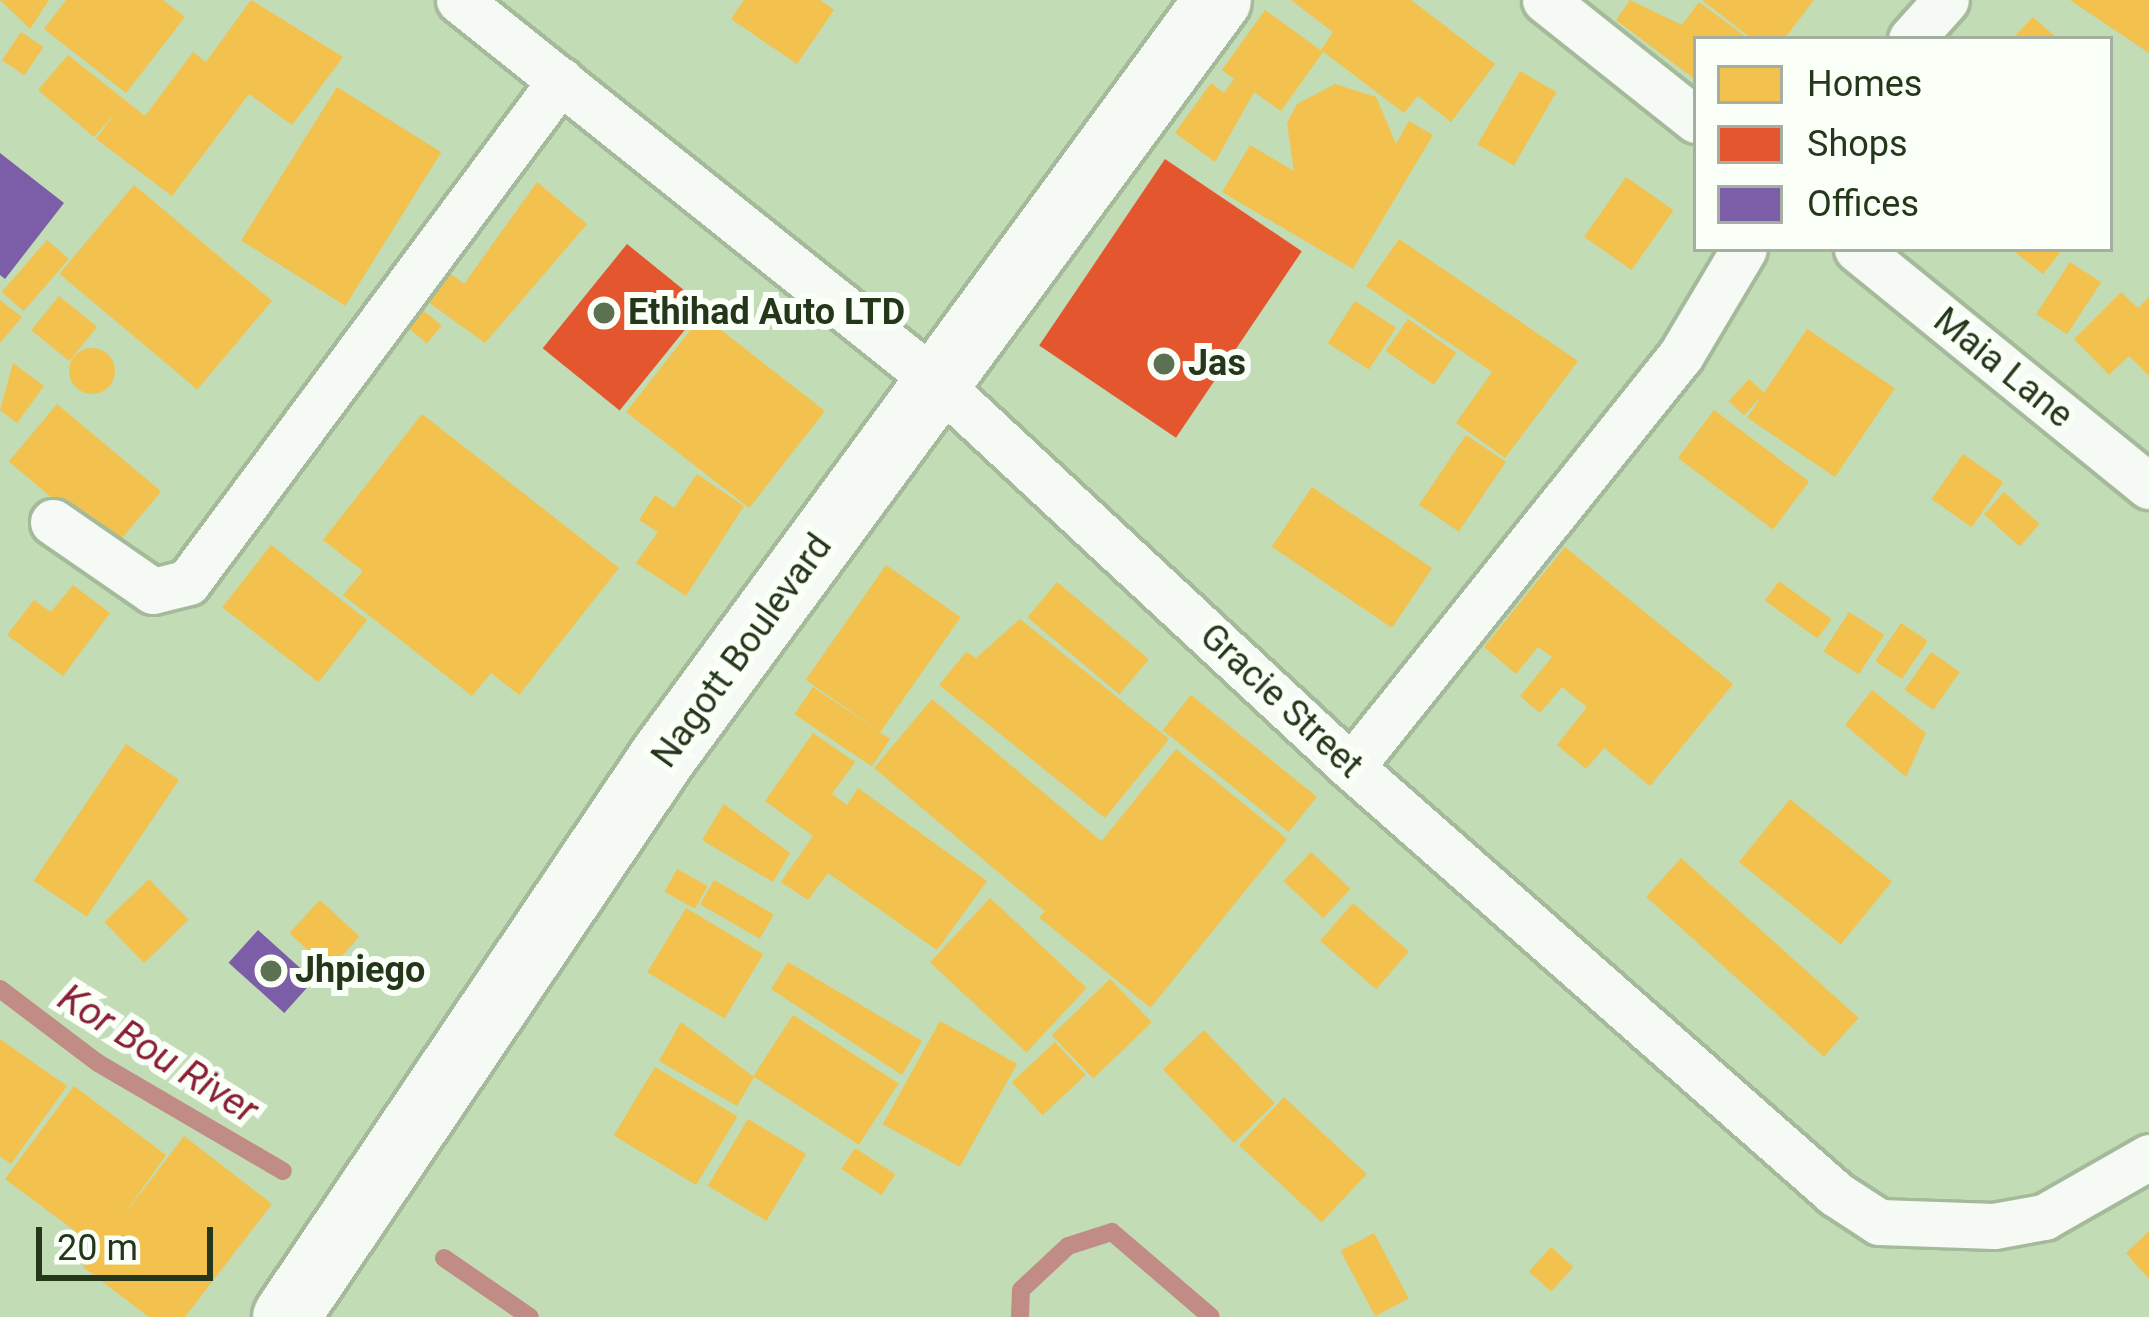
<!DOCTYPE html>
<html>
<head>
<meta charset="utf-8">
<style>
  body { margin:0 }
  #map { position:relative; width:2149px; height:1317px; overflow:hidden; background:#c2dcb5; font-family:Roboto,sans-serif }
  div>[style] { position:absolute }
  .homes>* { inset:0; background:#f2c14e; transform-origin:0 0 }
  .round { border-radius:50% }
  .shops>* { inset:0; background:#e4572e; transform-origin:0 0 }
  .offices>* { inset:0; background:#7b5ea7; transform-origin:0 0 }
  .stream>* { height:18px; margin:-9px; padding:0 9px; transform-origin:9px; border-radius:9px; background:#c28c86 }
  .roads { filter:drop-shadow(3px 0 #a5ba9b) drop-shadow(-3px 0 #a5ba9b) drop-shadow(0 3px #a5ba9b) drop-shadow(0 -3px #a5ba9b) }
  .street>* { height:45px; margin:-22.5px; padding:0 22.5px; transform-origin:22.5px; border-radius:22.5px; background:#f6faf4 }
  .secondary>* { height:66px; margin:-33px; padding:0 33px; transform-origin:33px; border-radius:33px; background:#f6faf4 }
  .dots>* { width:33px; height:33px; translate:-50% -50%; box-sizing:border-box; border:6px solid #fafff8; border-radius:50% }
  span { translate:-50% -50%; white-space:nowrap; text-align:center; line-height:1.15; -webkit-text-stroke:12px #fafff8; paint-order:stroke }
  .poi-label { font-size:36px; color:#25371b; font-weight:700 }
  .left { translate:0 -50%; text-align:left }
  .street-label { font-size:36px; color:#25371b }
  .water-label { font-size:39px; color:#8b1f34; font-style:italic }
  .legend { position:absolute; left:1693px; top:36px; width:420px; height:216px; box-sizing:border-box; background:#fafff8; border:3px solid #a5afa0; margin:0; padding:15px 21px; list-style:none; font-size:36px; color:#25371b }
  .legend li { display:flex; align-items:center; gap:24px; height:60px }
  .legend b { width:60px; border:3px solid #a5afa0 }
  .scale { position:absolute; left:36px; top:1227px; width:177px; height:54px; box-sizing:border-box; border:6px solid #25371b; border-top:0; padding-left:15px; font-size:36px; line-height:42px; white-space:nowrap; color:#25371b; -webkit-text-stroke:9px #fafff8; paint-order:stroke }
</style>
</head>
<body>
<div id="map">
  <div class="homes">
    <div style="clip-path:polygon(0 0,49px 0,30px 29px)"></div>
    <div style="clip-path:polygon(66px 0,163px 0,185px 17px,126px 93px,44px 29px)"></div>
    <div style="clip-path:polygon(251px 0,343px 57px,292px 125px,249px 94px,172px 196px,96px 139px,115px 113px,94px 137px,38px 90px,68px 55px,145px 116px,193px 52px,206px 62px)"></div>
    <div style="clip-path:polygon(744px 0,820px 0,834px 10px,797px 64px,731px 19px)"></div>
    <div style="clip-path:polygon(1291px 0,1411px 0,1495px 64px,1451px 122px,1418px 96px,1404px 113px,1321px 50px,1333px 32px)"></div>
    <div style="clip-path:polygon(1630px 0,1682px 25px,1699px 2px,1749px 39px,1696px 39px,1696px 80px,1616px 20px)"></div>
    <div style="clip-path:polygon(1702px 0,1814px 0,1784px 39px,1752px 39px)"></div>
    <div style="clip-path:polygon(2070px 0,2149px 0,2149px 53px)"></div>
    <div style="clip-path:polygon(1265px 10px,1323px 52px,1281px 111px,1254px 92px,1215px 162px,1175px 133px,1211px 83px,1224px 93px,1234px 79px,1222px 70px)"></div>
    <div style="clip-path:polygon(2033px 17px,2058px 39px,2012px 39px)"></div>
    <div style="left:21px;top:32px;width:27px;height:34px;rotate:34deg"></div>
    <div style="left:1520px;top:71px;width:42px;height:85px;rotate:30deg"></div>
    <div style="clip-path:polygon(1335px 84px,1376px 97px,1396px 144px,1409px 121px,1433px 135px,1353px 269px,1222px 192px,1250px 145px,1294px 171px,1287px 123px,1297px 104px)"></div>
    <div style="left:337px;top:87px;width:123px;height:181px;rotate:32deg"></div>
    <div style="left:1626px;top:177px;width:58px;height:73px;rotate:35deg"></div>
    <div style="clip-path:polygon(537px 182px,587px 224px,485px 343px,427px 301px,451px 274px,464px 284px)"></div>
    <div style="left:134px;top:185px;width:180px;height:116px;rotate:40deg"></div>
    <div style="clip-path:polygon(1399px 239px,1578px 361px,1505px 458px,1456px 423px,1492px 372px,1366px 286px)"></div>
    <div style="left:47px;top:240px;width:29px;height:69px;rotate:41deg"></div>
    <div style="clip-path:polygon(2011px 249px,2063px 249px,2043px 274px)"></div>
    <div style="left:2070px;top:262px;width:37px;height:62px;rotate:33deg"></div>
    <div style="clip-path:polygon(2121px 292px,2138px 308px,2149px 297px,2149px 376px,2129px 356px,2109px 375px,2074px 339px)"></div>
    <div style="left:59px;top:296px;width:49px;height:44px;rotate:39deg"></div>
    <div style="clip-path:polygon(0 300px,22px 317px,0 343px)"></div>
    <div style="left:1355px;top:301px;width:49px;height:50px;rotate:33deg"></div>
    <div style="left:424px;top:311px;width:23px;height:23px;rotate:40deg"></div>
    <div style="left:702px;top:315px;width:156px;height:123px;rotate:38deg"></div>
    <div style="left:1408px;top:319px;width:59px;height:39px;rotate:35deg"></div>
    <div style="left:1807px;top:329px;width:106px;height:107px;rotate:34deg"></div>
    <div class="round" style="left:69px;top:348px;width:46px;height:46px"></div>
    <div style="clip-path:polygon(13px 363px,44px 386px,17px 423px,0 410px)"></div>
    <div style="left:1749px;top:379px;width:21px;height:30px;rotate:43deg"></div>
    <div style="left:57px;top:404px;width:136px;height:75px;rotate:40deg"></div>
    <div style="left:1714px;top:410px;width:119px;height:60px;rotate:37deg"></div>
    <div style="clip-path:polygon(422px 414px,619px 568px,519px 695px,491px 673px,472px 696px,343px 595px,363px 571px,323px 540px)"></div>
    <div style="left:1466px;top:435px;width:48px;height:84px;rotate:34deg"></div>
    <div style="left:1963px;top:454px;width:49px;height:55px;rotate:35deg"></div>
    <div style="clip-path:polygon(697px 474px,744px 506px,686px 596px,636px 563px,658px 532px,639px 520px,655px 495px,674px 508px)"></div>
    <div style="left:1312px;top:487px;width:145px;height:72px;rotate:34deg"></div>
    <div style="left:2004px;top:492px;width:48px;height:30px;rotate:42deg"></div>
    <div style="left:271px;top:545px;width:122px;height:79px;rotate:38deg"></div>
    <div style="clip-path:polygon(1565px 547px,1733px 684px,1650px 786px,1604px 748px,1586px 769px,1557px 745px,1587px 707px,1562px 687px,1540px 713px,1520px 696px,1552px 657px,1538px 647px,1516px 674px,1484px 647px)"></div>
    <div style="left:886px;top:565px;width:91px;height:140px;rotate:35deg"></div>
    <div style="left:1779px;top:581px;width:65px;height:24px;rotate:36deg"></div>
    <div style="left:1057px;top:582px;width:120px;height:46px;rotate:40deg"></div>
    <div style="clip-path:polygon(73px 585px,110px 613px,63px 676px,7px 635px,34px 600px,51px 612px)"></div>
    <div style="left:1849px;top:612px;width:42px;height:47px;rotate:33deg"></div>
    <div style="clip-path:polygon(1020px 619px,1169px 739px,1105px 818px,939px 685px,966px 652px,976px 658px)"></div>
    <div style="left:1901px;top:623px;width:32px;height:46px;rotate:34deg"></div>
    <div style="left:1931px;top:652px;width:35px;height:46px;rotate:35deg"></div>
    <div style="left:813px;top:687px;width:93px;height:33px;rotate:34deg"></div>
    <div style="clip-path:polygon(1872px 690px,1926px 733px,1906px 777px,1845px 725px)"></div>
    <div style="left:1191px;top:695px;width:162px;height:45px;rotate:39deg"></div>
    <div style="left:932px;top:699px;width:226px;height:90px;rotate:40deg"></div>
    <div style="clip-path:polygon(813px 733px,855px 762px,832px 794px,847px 805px,858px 788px,987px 881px,937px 950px,828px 873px,808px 900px,781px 882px,813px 836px,765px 801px)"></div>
    <div style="left:126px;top:744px;width:64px;height:165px;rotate:34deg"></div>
    <div style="left:1176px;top:749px;width:143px;height:217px;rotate:39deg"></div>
    <div style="left:1790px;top:799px;width:131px;height:81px;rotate:39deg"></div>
    <div style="clip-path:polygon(724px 804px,790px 853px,773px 882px,702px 840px)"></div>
    <div style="left:1311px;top:852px;width:54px;height:40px;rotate:43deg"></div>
    <div style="left:1681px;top:858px;width:239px;height:52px;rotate:42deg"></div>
    <div style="left:677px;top:869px;width:35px;height:26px;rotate:29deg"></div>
    <div style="left:149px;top:879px;width:57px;height:62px;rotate:46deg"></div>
    <div style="left:714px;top:880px;width:69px;height:28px;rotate:30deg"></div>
    <div style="left:990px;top:898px;width:132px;height:88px;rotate:43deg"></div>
    <div style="left:320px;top:900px;width:54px;height:45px;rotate:43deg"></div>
    <div style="left:1353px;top:903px;width:74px;height:50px;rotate:41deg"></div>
    <div style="left:686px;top:908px;width:90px;height:75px;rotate:31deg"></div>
    <div style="clip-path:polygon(788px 962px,922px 1041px,902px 1075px,771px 989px)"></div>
    <div style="left:1110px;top:979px;width:60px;height:81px;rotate:46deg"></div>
    <div style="left:793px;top:1015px;width:126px;height:73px;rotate:33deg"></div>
    <div style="left:940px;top:1021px;width:88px;height:118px;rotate:29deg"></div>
    <div style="clip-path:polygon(681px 1022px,754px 1077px,737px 1106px,659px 1061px)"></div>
    <div style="left:1204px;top:1030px;width:102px;height:57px;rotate:46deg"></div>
    <div style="clip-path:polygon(0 1039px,67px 1086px,11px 1164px,0 1156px)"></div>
    <div style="left:1055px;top:1042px;width:45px;height:59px;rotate:47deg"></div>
    <div style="left:655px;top:1067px;width:96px;height:80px;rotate:31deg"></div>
    <div style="clip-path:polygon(74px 1086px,166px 1155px,121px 1219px,184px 1136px,272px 1204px,185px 1317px,149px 1317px,83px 1267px,98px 1248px,5px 1179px)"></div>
    <div style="left:1284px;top:1097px;width:113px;height:66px;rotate:43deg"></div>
    <div style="left:748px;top:1119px;width:68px;height:78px;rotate:31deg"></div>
    <div style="left:855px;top:1148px;width:48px;height:25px;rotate:33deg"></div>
    <div style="clip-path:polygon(2149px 1231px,2149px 1279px,2126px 1253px)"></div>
    <div style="left:1374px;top:1233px;width:74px;height:38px;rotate:62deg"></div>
    <div style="left:1551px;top:1247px;width:30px;height:33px;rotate:42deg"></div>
  </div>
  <div class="shops">
    <div style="left:1165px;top:159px;width:165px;height:225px;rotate:34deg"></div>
    <div style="left:627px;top:244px;width:99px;height:134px;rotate:39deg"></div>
  </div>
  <div class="offices">
    <div style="clip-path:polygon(0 153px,64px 203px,5px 279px,0 275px)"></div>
    <div style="left:258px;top:930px;width:75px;height:44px;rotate:42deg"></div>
  </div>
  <div class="stream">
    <div style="left:0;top:989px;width:123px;rotate:37.1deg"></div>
    <div style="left:98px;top:1063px;width:214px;rotate:30.3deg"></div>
    <div style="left:444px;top:1258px;width:104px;rotate:34.5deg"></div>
    <div style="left:1020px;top:1317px;width:27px;rotate:-88deg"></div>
    <div style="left:1021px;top:1290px;width:64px;rotate:-43.1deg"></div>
    <div style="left:1068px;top:1246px;width:46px;rotate:-17.7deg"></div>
    <div style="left:1112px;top:1232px;width:130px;rotate:40.6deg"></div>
  </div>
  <div class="roads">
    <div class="street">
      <div style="left:459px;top:0;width:615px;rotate:38.66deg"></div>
      <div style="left:939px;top:384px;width:563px;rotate:42.91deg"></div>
      <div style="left:1351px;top:767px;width:646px;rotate:41.36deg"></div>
      <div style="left:1836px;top:1194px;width:51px;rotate:33.1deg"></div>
      <div style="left:1879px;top:1222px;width:115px;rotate:2deg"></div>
      <div style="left:1994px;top:1226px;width:51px;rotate:-10.2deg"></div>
      <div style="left:2044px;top:1217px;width:121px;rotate:-29.7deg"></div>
      <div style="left:1545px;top:0;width:193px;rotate:38.5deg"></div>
      <div style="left:1911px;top:39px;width:52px;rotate:-48.1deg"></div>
      <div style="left:1857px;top:249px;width:376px;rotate:39.1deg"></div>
      <div style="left:53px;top:522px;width:121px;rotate:34.6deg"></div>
      <div style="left:153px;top:591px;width:36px;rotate:-14deg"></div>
      <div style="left:188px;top:582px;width:625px;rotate:-53.39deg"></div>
      <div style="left:1351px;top:767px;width:528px;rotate:-51.31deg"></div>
      <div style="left:1681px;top:355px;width:123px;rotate:-59.3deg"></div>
    </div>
    <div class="secondary">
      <div style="left:286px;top:1317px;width:674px;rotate:-56.07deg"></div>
      <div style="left:662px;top:758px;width:940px;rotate:-53.74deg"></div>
    </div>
  </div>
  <div class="dots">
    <div style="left:604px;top:313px;background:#5c7151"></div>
    <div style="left:1164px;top:364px;background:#5c7151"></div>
    <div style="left:271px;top:971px;background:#5c7151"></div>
  </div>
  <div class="poi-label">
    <span class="left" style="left:628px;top:313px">Ethihad Auto LTD</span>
    <span class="left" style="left:1188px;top:364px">Jas</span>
    <span class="left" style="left:295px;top:971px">Jhpiego</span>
  </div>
  <div class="street-label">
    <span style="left:2003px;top:368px;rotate:39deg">Maia Lane</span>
    <span style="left:742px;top:651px;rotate:-54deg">Nagott Boulevard</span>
    <span style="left:1281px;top:701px;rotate:43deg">Gracie Street</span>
  </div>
  <div class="water-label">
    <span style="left:158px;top:1054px;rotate:32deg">Kor Bou River</span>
  </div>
  <ul class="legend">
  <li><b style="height:33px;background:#f2c14e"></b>Homes</li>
  <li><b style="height:33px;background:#e4572e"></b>Shops</li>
  <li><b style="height:33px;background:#7b5ea7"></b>Offices</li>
  </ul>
  <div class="scale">20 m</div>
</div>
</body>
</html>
